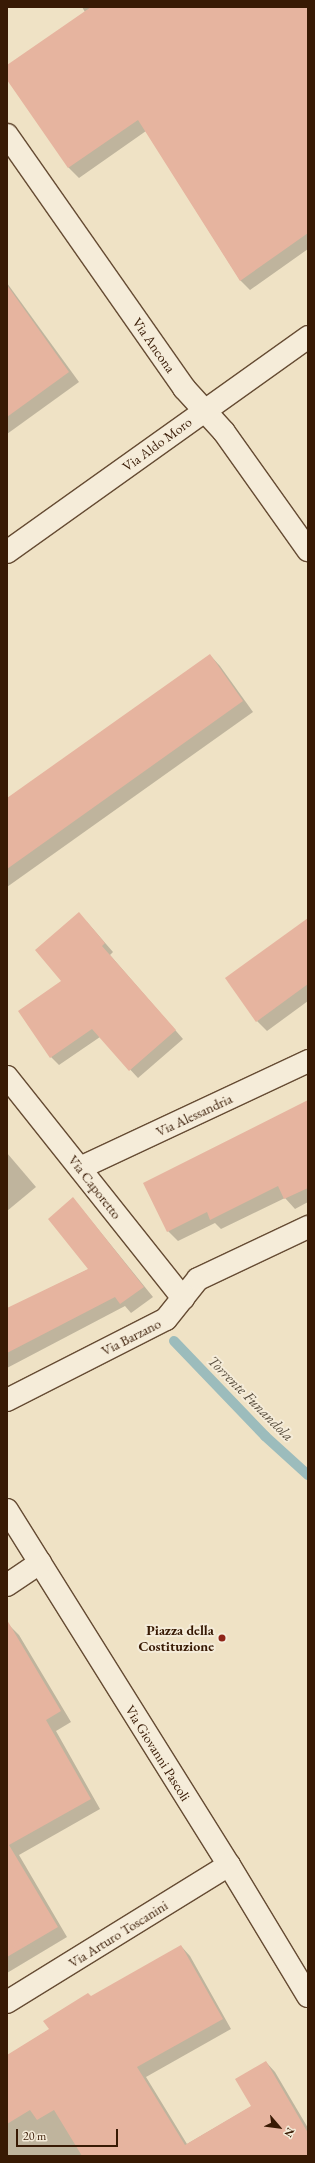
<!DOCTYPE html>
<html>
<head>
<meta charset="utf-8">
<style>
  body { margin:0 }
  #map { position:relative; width:315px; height:2163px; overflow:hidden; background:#efe2c5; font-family:"EB Garamond",serif }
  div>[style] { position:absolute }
  .shadow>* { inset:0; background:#0003 }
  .stream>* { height:10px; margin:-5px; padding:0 5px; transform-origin:5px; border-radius:5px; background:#9cbcbc }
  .building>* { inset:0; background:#e6b49f }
  .roads { filter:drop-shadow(1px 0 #664c34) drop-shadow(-1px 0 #664c34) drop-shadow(0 1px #664c34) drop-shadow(0 -1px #664c34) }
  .street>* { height:22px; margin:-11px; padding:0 11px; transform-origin:11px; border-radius:11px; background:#f5ecd9 }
  .dots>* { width:11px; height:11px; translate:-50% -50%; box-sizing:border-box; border:2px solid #f5ecd9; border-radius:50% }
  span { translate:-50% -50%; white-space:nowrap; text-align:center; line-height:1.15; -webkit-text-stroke:4px #f5ecd9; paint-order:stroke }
  .street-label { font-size:14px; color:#381a04 }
  .poi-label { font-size:14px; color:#381a04; font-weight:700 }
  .right { translate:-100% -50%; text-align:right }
  .water-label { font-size:15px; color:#564b3b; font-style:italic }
  .frame { position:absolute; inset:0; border:8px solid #381a04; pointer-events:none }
  .north { position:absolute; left:259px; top:2107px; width:40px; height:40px; -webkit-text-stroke:3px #f5ecd9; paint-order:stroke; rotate:118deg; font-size:11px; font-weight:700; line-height:16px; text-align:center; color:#381a04 }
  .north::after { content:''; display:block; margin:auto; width:14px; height:18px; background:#381a04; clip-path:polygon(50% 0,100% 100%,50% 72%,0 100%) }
  .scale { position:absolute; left:16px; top:2129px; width:102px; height:18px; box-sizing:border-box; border:2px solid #381a04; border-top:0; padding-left:5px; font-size:12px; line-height:14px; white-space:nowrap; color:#381a04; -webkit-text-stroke:3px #f5ecd9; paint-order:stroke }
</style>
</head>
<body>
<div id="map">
  <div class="shadow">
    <div style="clip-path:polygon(82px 7px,308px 7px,308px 249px,250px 290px,240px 280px,146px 131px,79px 178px,69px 168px,7px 78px,7px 67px,85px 12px)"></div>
    <div style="clip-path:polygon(7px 283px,79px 382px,7px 434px)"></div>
    <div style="clip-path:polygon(210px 655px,220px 666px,253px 712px,7px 887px,7px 799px)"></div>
    <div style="clip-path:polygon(308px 919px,308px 1001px,267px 1031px,257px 1021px)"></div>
    <div style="clip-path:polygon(87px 922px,113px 952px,110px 955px,183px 1039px,138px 1078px,100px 1037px,59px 1065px,51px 1057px,63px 982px)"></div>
    <div style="clip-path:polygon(308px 1102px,308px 1202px,295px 1209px,285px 1198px,221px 1229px,215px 1223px,178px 1241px,168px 1231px)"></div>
    <div style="clip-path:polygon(7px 1153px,36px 1187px,7px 1211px)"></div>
    <div style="clip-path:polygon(73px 1198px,153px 1297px,131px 1313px,125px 1306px,7px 1368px,7px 1309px,89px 1269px)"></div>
    <div style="clip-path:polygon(9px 1625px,19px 1635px,71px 1722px,56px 1731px,100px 1809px,19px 1855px,67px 1937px,7px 1973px,7px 1627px)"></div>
    <div style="clip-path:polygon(181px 1946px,190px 1956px,231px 2029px,146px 2077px,187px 2144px,252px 2106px,266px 2062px,275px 2072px,308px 2128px,308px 2156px,7px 2156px,7px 2056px,50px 2029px,92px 1997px)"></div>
  </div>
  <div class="stream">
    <div style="left:174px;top:1341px;width:132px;rotate:46.2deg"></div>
    <div style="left:265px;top:1436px;width:58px;rotate:42.2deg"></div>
  </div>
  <div class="building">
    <div style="clip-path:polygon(91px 7px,308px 7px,308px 233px,240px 281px,138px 120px,68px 168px,7px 80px,7px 65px)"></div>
    <div style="clip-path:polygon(7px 285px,69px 372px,7px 417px)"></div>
    <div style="clip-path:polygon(210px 654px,243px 701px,7px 869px,7px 798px)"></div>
    <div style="clip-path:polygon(79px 912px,105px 943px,102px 946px,176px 1030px,129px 1071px,92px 1029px,50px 1058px,18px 1011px,61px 981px,35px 950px)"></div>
    <div style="clip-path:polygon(308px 918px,308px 984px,256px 1022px,225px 978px)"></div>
    <div style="clip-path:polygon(308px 1100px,308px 1188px,284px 1199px,278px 1186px,210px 1220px,207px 1212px,167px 1232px,143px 1183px)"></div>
    <div style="clip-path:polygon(73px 1197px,144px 1287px,120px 1304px,115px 1297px,7px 1353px,7px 1308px,88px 1269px,48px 1219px)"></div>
    <div style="clip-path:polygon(7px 1620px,61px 1711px,46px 1720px,91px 1799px,9px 1845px,58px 1927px,7px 1957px)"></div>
    <div style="clip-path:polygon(181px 1945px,223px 2019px,137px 2067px,185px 2145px,251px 2106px,235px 2079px,266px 2061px,308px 2133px,308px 2156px,82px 2156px,54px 2110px,37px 2120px,30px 2110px,7px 2124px,7px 2055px,49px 2029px,43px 2021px,88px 1993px,91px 1996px)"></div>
  </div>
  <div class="roads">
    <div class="street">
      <div style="left:7px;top:135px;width:309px;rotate:55deg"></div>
      <div style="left:184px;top:388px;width:59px;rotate:47.7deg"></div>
      <div style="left:224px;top:432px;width:145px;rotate:54.6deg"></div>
      <div style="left:7px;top:552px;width:370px;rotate:-35.5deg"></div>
      <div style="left:7px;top:1077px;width:283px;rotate:51.5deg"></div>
      <div style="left:80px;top:1168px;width:252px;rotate:-25.1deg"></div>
      <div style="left:7px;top:1400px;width:178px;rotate:-27deg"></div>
      <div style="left:166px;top:1319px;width:51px;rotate:-51.3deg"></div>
      <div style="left:198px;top:1279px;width:122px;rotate:-25.3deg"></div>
      <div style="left:7px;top:1510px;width:419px;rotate:58deg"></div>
      <div style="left:229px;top:1865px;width:153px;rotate:58.9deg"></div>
      <div style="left:7px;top:1585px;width:40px;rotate:-34deg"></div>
      <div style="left:7px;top:2002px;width:261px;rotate:-31.7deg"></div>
    </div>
  </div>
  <div class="dots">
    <div style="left:222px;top:1638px;background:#8f2418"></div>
  </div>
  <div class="street-label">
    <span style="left:154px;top:345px;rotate:55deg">Via Ancona</span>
    <span style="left:157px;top:444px;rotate:-36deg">Via Aldo Moro</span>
    <span style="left:194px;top:1115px;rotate:-25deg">Via Alessandria</span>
    <span style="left:95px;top:1187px;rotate:52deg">Via Caporetto</span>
    <span style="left:131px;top:1337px;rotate:-27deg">Via Barzano</span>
    <span style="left:158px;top:1753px;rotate:58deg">Via Giovanni Pascoli</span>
    <span style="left:118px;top:1934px;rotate:-32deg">Via Arturo Toscanini</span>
  </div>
  <div class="poi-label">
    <span class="right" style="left:214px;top:1638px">Piazza della<br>Costituzione</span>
  </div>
  <div class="water-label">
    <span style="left:251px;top:1398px;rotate:45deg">Torrente Funandola</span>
  </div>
  <div class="frame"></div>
  <div class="north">N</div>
  <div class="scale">20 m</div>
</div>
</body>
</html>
